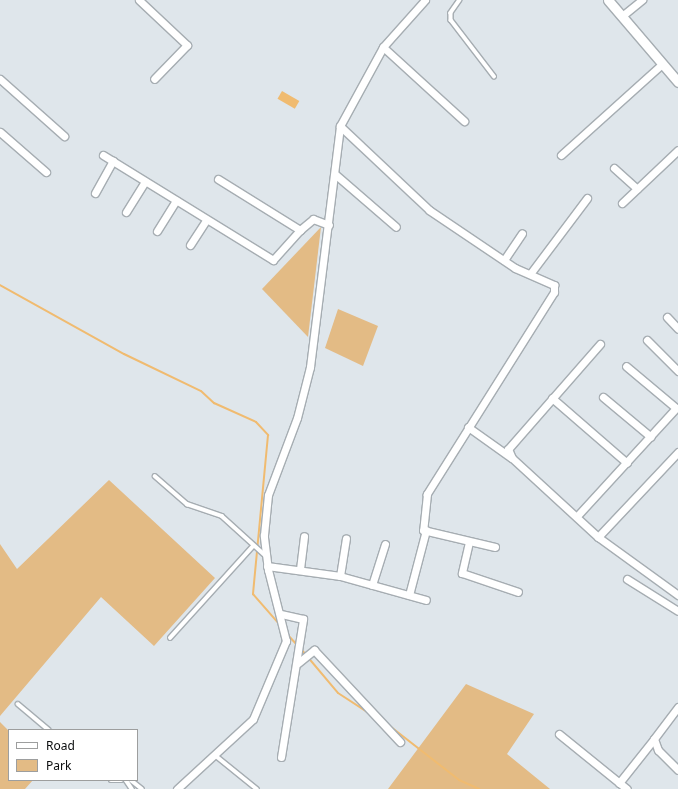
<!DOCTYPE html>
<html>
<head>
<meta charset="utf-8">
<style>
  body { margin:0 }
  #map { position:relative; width:678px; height:789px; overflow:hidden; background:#dfe6eb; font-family:"Noto Sans",sans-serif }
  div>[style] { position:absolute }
  .green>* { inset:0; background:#e3bb85 }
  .water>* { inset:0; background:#f0bb70; transform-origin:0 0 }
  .stream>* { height:2px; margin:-1px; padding:0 1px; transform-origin:1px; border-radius:1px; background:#f0bb70 }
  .roads { filter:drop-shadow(1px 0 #a6adb2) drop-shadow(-1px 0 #a6adb2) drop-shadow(0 1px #a6adb2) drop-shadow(0 -1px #a6adb2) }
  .service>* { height:3.5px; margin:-1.75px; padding:0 1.75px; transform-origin:1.75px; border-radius:1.75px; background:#fff }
  .minor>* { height:7px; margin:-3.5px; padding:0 3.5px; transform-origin:3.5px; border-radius:3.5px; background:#fff }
  .tertiary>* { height:9px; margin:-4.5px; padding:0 4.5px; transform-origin:4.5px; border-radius:4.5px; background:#fff }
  span { translate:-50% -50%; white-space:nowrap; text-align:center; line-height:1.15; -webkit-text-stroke:4px #fff; paint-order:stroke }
  .legend { position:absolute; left:8px; top:729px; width:130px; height:52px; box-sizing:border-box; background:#fff; border:1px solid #9d9e9e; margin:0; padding:5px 7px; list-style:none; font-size:12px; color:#0a0c0d }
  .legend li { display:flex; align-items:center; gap:8px; height:20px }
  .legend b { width:20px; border:1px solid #9d9e9e }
</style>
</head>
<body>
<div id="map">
  <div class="green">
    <div style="clip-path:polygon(321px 227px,308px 337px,262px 289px)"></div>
    <div style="clip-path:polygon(338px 309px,378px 326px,363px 366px,325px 348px)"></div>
    <div style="clip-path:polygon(109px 480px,215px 578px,154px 646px,101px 597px,0 716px,0 544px,17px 569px)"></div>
    <div style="clip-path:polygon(466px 684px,534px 714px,507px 754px,550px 789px,388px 789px)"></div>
    <div style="clip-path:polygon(0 722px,9px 731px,9px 780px,33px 780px,25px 789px,0 789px)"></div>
  </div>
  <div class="water">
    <div style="left:282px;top:91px;width:20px;height:9px;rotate:30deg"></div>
  </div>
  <div class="stream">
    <div style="left:0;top:285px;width:142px;rotate:29.1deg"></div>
    <div style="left:124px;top:354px;width:85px;rotate:25.7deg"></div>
    <div style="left:201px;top:391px;width:18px;rotate:43deg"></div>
    <div style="left:214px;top:403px;width:46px;rotate:24.3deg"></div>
    <div style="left:256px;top:422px;width:18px;rotate:47deg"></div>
    <div style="left:268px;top:435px;width:160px;rotate:95.4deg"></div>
    <div style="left:253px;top:594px;width:38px;rotate:49deg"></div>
    <div style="left:286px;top:633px;width:16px;rotate:47deg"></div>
    <div style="left:301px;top:649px;width:57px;rotate:49.9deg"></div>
    <div style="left:338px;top:693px;width:37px;rotate:33deg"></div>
    <div style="left:391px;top:727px;width:86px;rotate:37.9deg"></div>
    <div style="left:459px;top:780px;width:22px;rotate:24deg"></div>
  </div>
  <div class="roads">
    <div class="service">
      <div style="left:460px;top:0;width:16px;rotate:125deg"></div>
      <div style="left:451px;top:13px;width:7px;rotate:90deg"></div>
      <div style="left:451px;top:20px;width:71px;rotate:52.5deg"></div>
      <div style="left:155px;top:476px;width:43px;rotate:41.2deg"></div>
      <div style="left:187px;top:504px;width:37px;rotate:19deg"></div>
      <div style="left:222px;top:516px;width:58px;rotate:42.2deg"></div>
      <div style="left:170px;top:638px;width:124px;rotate:-47.9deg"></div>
      <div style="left:18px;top:704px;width:40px;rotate:40deg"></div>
      <div style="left:215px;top:755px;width:54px;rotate:39deg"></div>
      <div style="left:111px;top:780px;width:10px"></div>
      <div style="left:126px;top:780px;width:11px;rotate:56deg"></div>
      <div style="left:131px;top:780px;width:14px;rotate:39deg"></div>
    </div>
    <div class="minor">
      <div style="left:139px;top:0;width:66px;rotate:43.2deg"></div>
      <div style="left:187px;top:45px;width:47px;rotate:134.1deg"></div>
      <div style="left:622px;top:16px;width:26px;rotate:-39deg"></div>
      <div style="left:383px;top:47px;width:110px;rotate:42.4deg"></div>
      <div style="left:0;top:79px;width:86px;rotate:41.7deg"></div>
      <div style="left:340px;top:126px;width:122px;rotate:43.3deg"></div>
      <div style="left:429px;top:210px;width:104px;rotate:34deg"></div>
      <div style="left:515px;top:268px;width:43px;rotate:23.6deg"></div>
      <div style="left:554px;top:285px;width:7px;rotate:90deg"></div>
      <div style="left:554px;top:292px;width:239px;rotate:122.2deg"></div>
      <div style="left:427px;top:494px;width:36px;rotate:96deg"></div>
      <div style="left:423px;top:530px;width:74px;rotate:13.3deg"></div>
      <div style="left:0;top:132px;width:61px;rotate:41deg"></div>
      <div style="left:103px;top:155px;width:200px;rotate:31.7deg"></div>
      <div style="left:273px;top:260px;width:40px;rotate:-48deg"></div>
      <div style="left:561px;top:155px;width:136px;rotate:-42deg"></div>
      <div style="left:614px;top:168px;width:31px;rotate:42deg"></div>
      <div style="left:336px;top:175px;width:79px;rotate:40.9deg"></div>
      <div style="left:218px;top:179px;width:97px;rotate:31.9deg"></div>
      <div style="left:300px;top:230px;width:17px;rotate:-40deg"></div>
      <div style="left:313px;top:219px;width:17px;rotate:21deg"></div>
      <div style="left:95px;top:193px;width:37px;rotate:-61deg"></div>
      <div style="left:622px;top:203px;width:77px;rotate:-43.4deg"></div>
      <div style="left:126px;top:212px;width:36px;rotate:-58deg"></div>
      <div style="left:157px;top:231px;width:36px;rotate:-58deg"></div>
      <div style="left:190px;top:245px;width:30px;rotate:-57deg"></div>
      <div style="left:504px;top:260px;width:32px;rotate:-56deg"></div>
      <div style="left:530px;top:274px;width:95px;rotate:-53.1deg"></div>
      <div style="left:667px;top:317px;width:16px;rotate:47deg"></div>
      <div style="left:647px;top:340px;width:44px;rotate:45deg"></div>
      <div style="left:600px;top:344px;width:140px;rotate:131.2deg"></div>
      <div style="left:508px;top:449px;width:10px;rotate:66deg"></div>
      <div style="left:512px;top:458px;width:117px;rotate:42.6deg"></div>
      <div style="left:598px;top:537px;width:99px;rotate:35.9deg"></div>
      <div style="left:603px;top:397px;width:62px;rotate:39.8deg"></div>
      <div style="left:552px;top:398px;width:99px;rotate:40.9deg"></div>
      <div style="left:468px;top:427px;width:52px;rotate:35.5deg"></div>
      <div style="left:578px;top:515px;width:145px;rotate:-47.5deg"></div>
      <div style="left:676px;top:408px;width:65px;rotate:-140deg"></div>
      <div style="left:598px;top:537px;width:117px;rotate:-46.7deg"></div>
      <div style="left:469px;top:542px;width:32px;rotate:103deg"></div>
      <div style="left:462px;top:573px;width:59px;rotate:18.7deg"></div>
      <div style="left:267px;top:566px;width:74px;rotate:7.8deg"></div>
      <div style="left:340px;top:576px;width:89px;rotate:15.6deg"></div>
      <div style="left:300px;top:569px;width:33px;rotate:-83deg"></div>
      <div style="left:340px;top:576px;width:38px;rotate:-81deg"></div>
      <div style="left:627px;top:579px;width:60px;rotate:32.1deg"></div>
      <div style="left:372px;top:585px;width:43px;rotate:-72.4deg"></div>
      <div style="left:409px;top:595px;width:67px;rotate:-75.3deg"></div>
      <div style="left:298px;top:663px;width:21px;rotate:-39deg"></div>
      <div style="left:314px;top:650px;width:126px;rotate:46.9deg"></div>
      <div style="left:678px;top:707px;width:40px;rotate:127deg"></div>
      <div style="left:654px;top:739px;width:12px;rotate:70deg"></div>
      <div style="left:658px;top:750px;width:28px;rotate:45deg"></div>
      <div style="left:559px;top:734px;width:87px;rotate:39deg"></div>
      <div style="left:281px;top:757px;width:140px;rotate:-80.9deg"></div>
      <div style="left:303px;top:619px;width:23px;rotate:-167deg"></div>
      <div style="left:619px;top:783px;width:56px;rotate:-51.5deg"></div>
      <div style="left:177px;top:789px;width:103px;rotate:-42.6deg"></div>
      <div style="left:253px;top:719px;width:85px;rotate:-67.1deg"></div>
      <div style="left:286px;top:641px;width:73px;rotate:-104.2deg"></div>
      <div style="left:268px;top:570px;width:35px;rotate:-97deg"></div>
      <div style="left:264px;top:535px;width:40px;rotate:-84.3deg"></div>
      <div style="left:268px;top:495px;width:82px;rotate:-69.4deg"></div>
      <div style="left:297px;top:418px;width:53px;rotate:-75.7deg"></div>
      <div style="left:310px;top:367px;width:243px;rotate:-82.9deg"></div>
      <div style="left:340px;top:126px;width:90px;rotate:-61.4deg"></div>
      <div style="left:383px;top:47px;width:63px;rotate:-48.2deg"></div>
    </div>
    <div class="tertiary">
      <div style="left:608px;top:0;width:108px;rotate:49.5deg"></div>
    </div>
  </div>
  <ul class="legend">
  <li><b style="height:5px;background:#fff"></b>Road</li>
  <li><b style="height:11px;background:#e3bb85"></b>Park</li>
  </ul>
</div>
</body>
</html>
